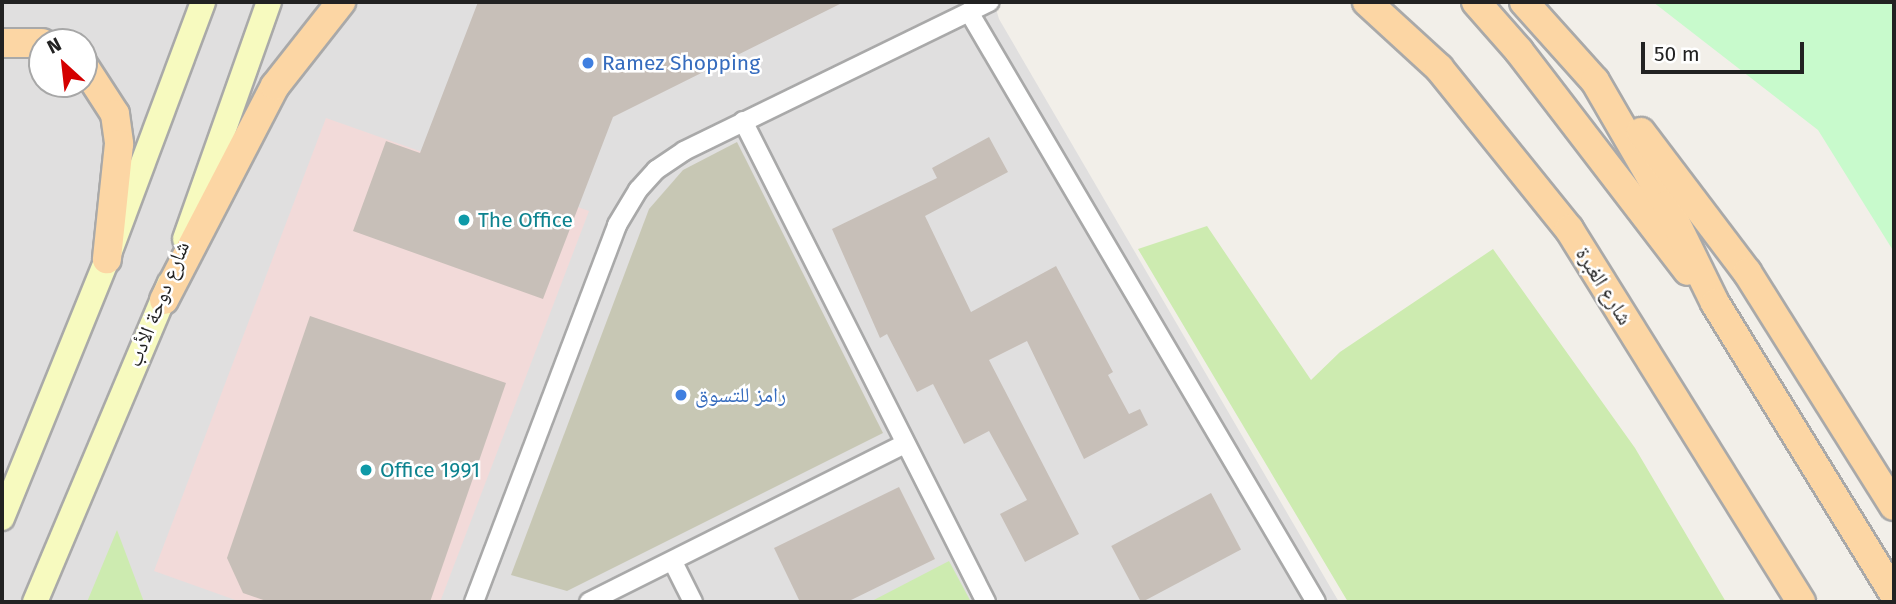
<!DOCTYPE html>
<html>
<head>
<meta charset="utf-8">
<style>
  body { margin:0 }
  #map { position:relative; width:1896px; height:604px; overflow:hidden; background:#f2efe9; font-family:"Fira Sans","Noto Naskh Arabic",sans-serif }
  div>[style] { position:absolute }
  .residential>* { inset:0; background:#e0dfdf }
  .commercial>* { inset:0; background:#f2dad9 }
  .construction>* { inset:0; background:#c7c7b4 }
  .grass>* { inset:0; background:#cdebb0 }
  .park>* { inset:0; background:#c8facc }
  .building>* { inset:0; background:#c7bfb8; transform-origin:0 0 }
  .roads { filter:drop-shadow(2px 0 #a9a9a9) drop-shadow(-2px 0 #a9a9a9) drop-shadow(0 2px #a9a9a9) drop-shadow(0 -2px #a9a9a9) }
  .street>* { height:18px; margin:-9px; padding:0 9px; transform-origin:9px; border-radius:9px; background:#fff }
  .secondary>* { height:24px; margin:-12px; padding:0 12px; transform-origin:12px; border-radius:12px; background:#f7fabf }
  .primary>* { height:28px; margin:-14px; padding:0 14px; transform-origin:14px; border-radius:14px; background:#fcd6a4 }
  .dots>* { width:19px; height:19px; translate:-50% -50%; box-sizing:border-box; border:4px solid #fff; border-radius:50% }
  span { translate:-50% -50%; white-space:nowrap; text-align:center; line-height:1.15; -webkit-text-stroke:5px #fff; paint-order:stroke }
  .shop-label { font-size:21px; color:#366cbe }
  .left { translate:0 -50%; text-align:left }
  .culture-label { font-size:21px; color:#0d838f }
  .street-label { font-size:21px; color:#222 }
  .frame { position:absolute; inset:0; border:4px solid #222; pointer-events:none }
  .north { position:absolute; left:28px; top:28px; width:70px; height:70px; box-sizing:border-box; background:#fff; border:2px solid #a7a7a7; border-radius:50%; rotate:333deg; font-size:19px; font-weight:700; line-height:28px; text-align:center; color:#222 }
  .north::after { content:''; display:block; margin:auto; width:24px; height:32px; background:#d40000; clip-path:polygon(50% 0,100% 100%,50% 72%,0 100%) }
  .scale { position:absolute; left:1641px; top:42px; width:163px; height:32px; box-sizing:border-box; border:4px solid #222; border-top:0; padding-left:9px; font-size:21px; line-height:24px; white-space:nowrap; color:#222; -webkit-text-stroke:5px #fff; paint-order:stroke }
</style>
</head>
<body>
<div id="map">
  <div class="residential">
    <div style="clip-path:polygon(evenodd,2px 2px,994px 2px,999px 19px,1339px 602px,2px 602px,2px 2px,42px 42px,84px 42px,84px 84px,42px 84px,42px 42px)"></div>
  </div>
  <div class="commercial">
    <div style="clip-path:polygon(326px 118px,589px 211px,440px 602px,241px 602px,154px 571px)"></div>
  </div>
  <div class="construction">
    <div style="clip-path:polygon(737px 142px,883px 433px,567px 591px,511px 575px,649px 209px,683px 170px)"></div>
  </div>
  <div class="grass">
    <div style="clip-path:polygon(1207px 226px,1311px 380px,1340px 352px,1493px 249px,1635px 448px,1726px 602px,1348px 602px,1138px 249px)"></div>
    <div style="clip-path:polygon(117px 530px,144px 602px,87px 602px)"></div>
    <div style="clip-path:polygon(949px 561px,971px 602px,870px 602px)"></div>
  </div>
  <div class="park">
    <div style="clip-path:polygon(1653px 2px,1894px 2px,1894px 252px,1818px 130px)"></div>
  </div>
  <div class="building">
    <div style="clip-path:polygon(478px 2px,844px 2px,613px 117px,543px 299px,353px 231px,386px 141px,420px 153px)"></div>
    <div style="clip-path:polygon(989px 137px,1008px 172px,925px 216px,971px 312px,1056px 266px,1113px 372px,1108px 375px,1129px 414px,1140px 409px,1148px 425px,1084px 459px,1027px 341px,989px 360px,1079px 534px,1025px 562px,1000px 514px,1027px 500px,989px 431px,964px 444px,933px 384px,917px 392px,887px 334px,880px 338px,832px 229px,937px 178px,932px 168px)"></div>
    <div style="clip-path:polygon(310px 316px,506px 383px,430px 602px,269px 602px,243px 593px,227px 558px)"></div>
    <div style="clip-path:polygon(899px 487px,935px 559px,847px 602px,800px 602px,774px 548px)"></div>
    <div style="left:1211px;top:493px;width:64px;height:113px;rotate:62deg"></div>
  </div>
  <div class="roads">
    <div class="street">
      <div style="left:969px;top:12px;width:684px;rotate:59.54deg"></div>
      <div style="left:743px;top:121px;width:539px;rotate:63.2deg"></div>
      <div style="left:673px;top:562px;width:45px;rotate:63.4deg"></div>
      <div style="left:474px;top:602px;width:403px;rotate:-69.2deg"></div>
      <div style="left:617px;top:225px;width:41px;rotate:-59deg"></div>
      <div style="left:638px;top:190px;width:27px;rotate:-48deg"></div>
      <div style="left:656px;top:170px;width:34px;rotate:-34deg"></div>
      <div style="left:684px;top:151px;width:340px;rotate:-26deg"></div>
      <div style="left:589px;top:602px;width:352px;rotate:-26.6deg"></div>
    </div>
    <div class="secondary">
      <div style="left:185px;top:239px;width:251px;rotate:-70.5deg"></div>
      <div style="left:2px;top:518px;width:279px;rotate:-67.9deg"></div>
      <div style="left:107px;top:259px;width:274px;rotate:-69.5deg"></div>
      <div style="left:35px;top:602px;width:346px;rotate:-67.1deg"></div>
    </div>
    <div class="primary">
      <div style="left:1367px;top:2px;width:98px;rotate:42.5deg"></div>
      <div style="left:1439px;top:68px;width:207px;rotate:51.1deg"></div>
      <div style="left:1569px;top:229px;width:439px;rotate:58.1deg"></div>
      <div style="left:1476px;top:2px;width:65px;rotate:48.7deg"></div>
      <div style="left:1519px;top:51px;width:277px;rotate:52.5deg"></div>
      <div style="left:1524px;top:2px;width:106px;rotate:48.1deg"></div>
      <div style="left:1595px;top:81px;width:143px;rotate:59.9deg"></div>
      <div style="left:1667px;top:205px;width:109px;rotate:63.9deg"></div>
      <div style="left:1715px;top:303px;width:342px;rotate:58.4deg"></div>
      <div style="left:2px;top:43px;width:40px"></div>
      <div style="left:84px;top:66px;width:57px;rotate:57.1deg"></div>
      <div style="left:115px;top:114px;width:30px;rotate:82deg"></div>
      <div style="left:119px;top:144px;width:116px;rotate:96deg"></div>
      <div style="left:1641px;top:132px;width:176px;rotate:52.9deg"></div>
      <div style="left:1747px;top:272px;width:276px;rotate:57.9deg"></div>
      <div style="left:164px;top:300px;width:241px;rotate:-62.6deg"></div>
      <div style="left:275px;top:86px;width:107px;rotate:-51.8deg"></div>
    </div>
  </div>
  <div class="dots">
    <div style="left:588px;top:63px;background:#3f7fe0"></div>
    <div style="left:464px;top:220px;background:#0f9aa8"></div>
    <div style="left:681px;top:395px;background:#3f7fe0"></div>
    <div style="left:366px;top:470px;background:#0f9aa8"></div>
  </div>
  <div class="shop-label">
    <span class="left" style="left:602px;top:63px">Ramez Shopping</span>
    <span class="left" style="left:695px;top:395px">رامز للتسوق</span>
  </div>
  <div class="culture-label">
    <span class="left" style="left:478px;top:220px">The Office</span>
    <span class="left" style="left:380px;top:470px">Office 1991</span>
  </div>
  <div class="street-label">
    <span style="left:1604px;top:286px;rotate:58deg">شارع الغبرة</span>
    <span style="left:158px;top:304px;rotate:-68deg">شارع دوحة الأدب</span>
  </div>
  <div class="frame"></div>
  <div class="north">N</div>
  <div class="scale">50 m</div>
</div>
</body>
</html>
